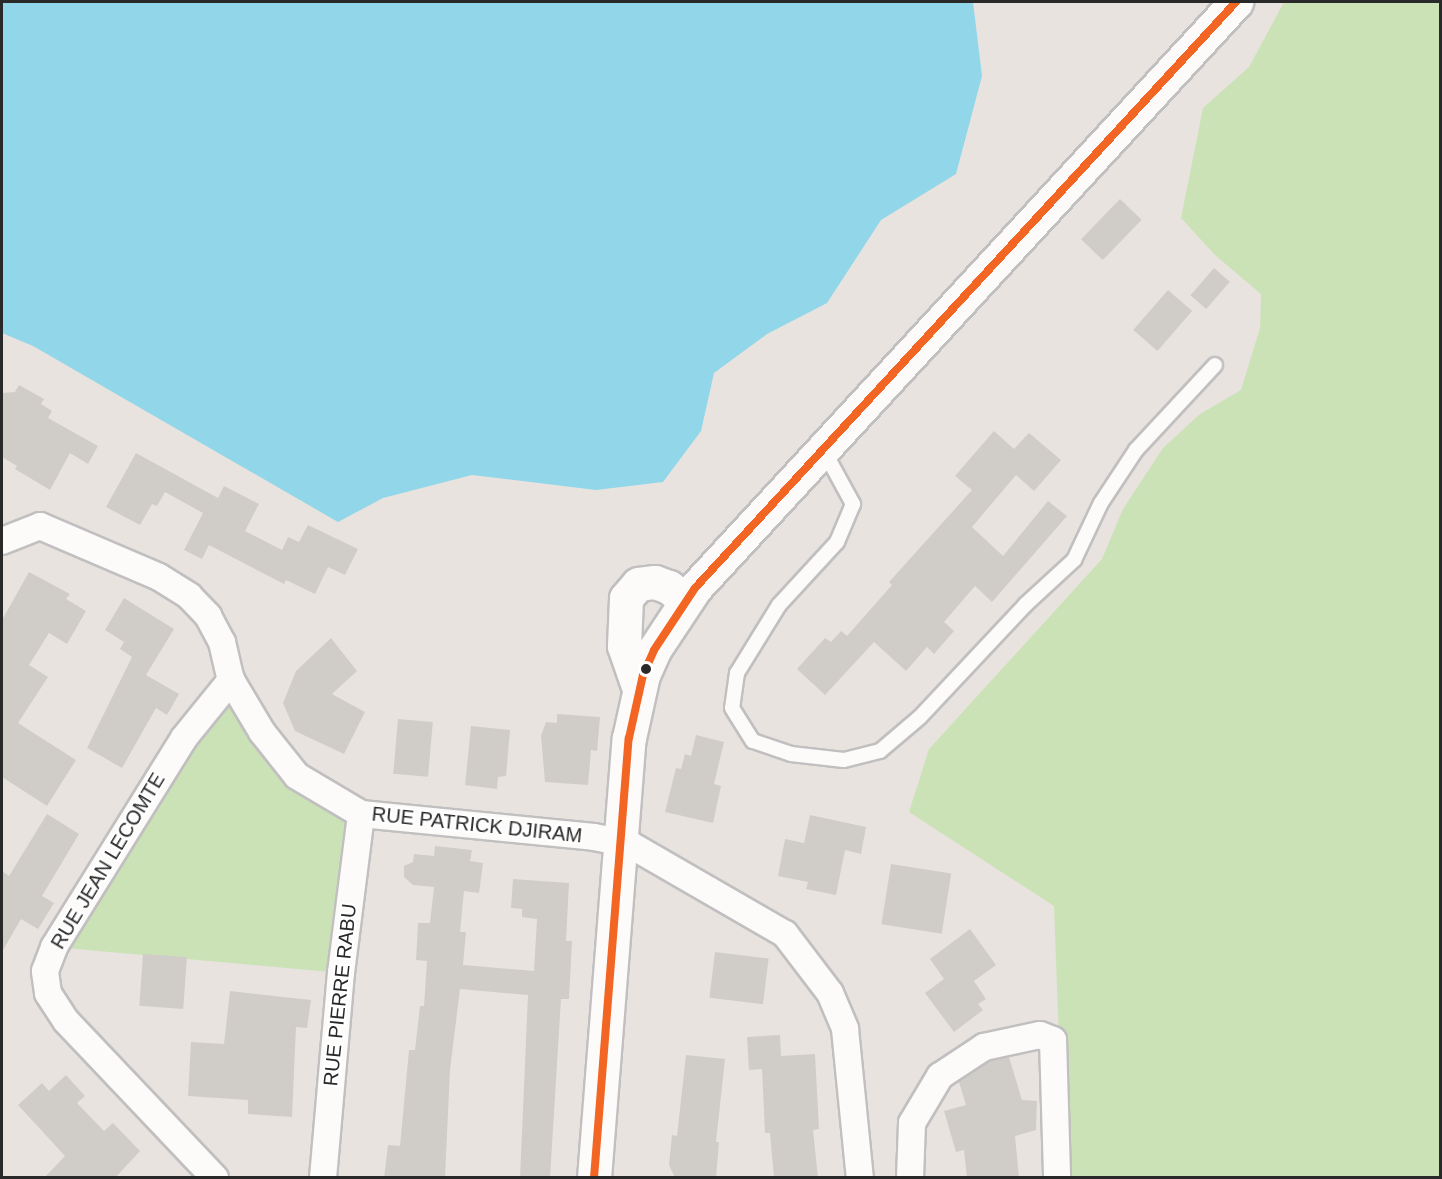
<!DOCTYPE html>
<html>
<head>
<meta charset="utf-8">
<style>
  body { margin:0 }
  #map { position:relative; width:1442px; height:1179px; overflow:hidden; background:#e8e3de; font-family:Arial,sans-serif }
  div>[style] { position:absolute }
  .green>* { inset:0; background:#cbe2b7 }
  .water>* { inset:0; background:#92d6e9 }
  .building>* { inset:0; background:#d0cdc9; transform-origin:0 0 }
  .roads { filter:drop-shadow(2px 0 #c1bfc0) drop-shadow(-2px 0 #c1bfc0) drop-shadow(0 2px #c1bfc0) drop-shadow(0 -2px #c1bfc0) }
  .service>* { height:14px; margin:-7px; padding:0 7px; transform-origin:7px; border-radius:7px; background:#fcfbfa }
  .minor>* { height:26px; margin:-13px; padding:0 13px; transform-origin:13px; border-radius:13px; background:#fcfbfa }
  .secondary>* { height:33px; margin:-16.5px; padding:0 16.5px; transform-origin:16.5px; border-radius:16.5px; background:#fcfbfa }
  .bus-1>* { height:8px; margin:-4px; padding:0 4px; transform-origin:4px; border-radius:4px; background:#f26522 }
  .dots>* { width:16px; height:16px; translate:-50% -50%; box-sizing:border-box; border:3px solid #fff; border-radius:50% }
  span { translate:-50% -50%; white-space:nowrap; text-align:center; line-height:1.15; -webkit-text-stroke:4.5px #fff; paint-order:stroke }
  .street-label { font-size:20px; color:#292929 }
  .frame { position:absolute; inset:0; border:3px solid #292929; pointer-events:none }
</style>
</head>
<body>
<div id="map">
  <div class="green">
    <div style="clip-path:polygon(1284px 2px,1440px 2px,1440px 1177px,1064px 1177px,1054px 906px,909px 812px,929px 749px,1102px 559px,1123px 509px,1163px 448px,1200px 414px,1241px 390px,1260px 328px,1261px 294px,1216px 256px,1181px 218px,1203px 108px,1249px 67px)"></div>
    <div style="clip-path:polygon(231px 680px,262px 732px,361px 814px,341px 973px,54px 947px)"></div>
  </div>
  <div class="water">
    <div style="clip-path:polygon(2px 2px,973px 2px,982px 76px,956px 174px,881px 220px,827px 303px,767px 334px,714px 373px,701px 431px,663px 482px,596px 490px,472px 475px,383px 498px,338px 522px,33px 346px,2px 333px)"></div>
  </div>
  <div class="building">
    <div style="left:1120px;top:199px;width:30px;height:56px;rotate:44deg"></div>
    <div style="left:1214px;top:268px;width:21px;height:36px;rotate:41deg"></div>
    <div style="left:1168px;top:290px;width:32px;height:53px;rotate:41deg"></div>
    <div style="clip-path:polygon(19px 385px,44px 399px,41px 404px,52px 411px,48px 418px,98px 446px,88px 464px,70px 453px,50px 490px,15px 469px,17px 466px,2px 457px,2px 393px,15px 392px)"></div>
    <div style="clip-path:polygon(994px 431px,1014px 449px,1029px 433px,1061px 460px,1034px 491px,1016px 475px,972px 527px,1003px 556px,1048px 501px,1067px 516px,992px 602px,975px 586px,944px 622px,954px 631px,934px 654px,927px 647px,906px 671px,874px 642px,825px 695px,797px 669px,825px 638px,831px 642px,841px 631px,847px 636px,892px 585px,889px 582px,972px 490px,955px 476px)"></div>
    <div style="clip-path:polygon(136px 453px,218px 498px,224px 486px,259px 504px,245px 531px,282px 550px,288px 537px,299px 542px,308px 525px,358px 549px,345px 575px,328px 567px,315px 594px,286px 580px,284px 584px,209px 545px,202px 559px,184px 550px,203px 513px,165px 492px,157px 506px,152px 504px,140px 525px,106px 507px)"></div>
    <div style="clip-path:polygon(29px 572px,70px 594px,66px 599px,86px 611px,67px 644px,49px 633px,29px 665px,48px 677px,18px 723px,76px 760px,47px 806px,2px 777px,2px 620px)"></div>
    <div style="clip-path:polygon(124px 598px,174px 629px,146px 675px,179px 694px,167px 715px,156px 708px,122px 768px,87px 748px,132px 657px,120px 649px,124px 642px,105px 630px)"></div>
    <div style="clip-path:polygon(331px 638px,357px 671px,332px 694px,365px 712px,344px 754px,295px 731px,283px 703px,296px 671px)"></div>
    <div style="clip-path:polygon(557px 714px,600px 717px,597px 751px,591px 750px,588px 785px,545px 782px,541px 736px,546px 722px,557px 723px)"></div>
    <div style="left:398px;top:719px;width:35px;height:55px;rotate:5deg"></div>
    <div style="clip-path:polygon(471px 726px,510px 730px,506px 776px,498px 777px,497px 789px,465px 785px)"></div>
    <div style="clip-path:polygon(696px 735px,724px 742px,714px 784px,721px 786px,713px 823px,665px 812px,676px 768px,681px 769px,685px 754px,691px 756px)"></div>
    <div style="clip-path:polygon(47px 814px,79px 834px,42px 896px,54px 903px,38px 929px,21px 919px,2px 952px,2px 871px,9px 876px)"></div>
    <div style="clip-path:polygon(810px 815px,866px 827px,861px 854px,845px 850px,836px 895px,806px 889px,808px 882px,778px 876px,785px 839px,804px 843px)"></div>
    <div style="clip-path:polygon(435px 846px,472px 850px,470px 861px,483px 863px,479px 893px,464px 891px,460px 932px,466px 932px,463px 965px,534px 971px,537px 919px,522px 917px,522px 909px,511px 908px,513px 879px,569px 883px,566px 941px,572px 941px,569px 999px,561px 999px,550px 1178px,520px 1178px,528px 995px,460px 989px,450px 1070px,445px 1178px,384px 1178px,388px 1145px,400px 1146px,409px 1050px,415px 1050px,420px 1006px,424px 1006px,427px 961px,416px 960px,418px 923px,430px 923px,434px 887px,413px 885px,404px 877px,404px 866px,413px 862px,414px 854px,434px 856px)"></div>
    <div style="left:891px;top:864px;width:61px;height:61px;rotate:9deg"></div>
    <div style="clip-path:polygon(970px 929px,996px 965px,974px 981px,986px 999px,978px 1004px,983px 1010px,954px 1032px,925px 993px,944px 979px,930px 959px)"></div>
    <div style="left:715px;top:952px;width:54px;height:46px;rotate:7deg"></div>
    <div style="left:143px;top:954px;width:44px;height:52px;rotate:4deg"></div>
    <div style="clip-path:polygon(230px 991px,311px 1000px,307px 1028px,296px 1027px,292px 1117px,248px 1114px,248px 1100px,188px 1096px,191px 1042px,224px 1044px)"></div>
    <div style="clip-path:polygon(780px 1035px,781px 1056px,815px 1054px,819px 1129px,813px 1130px,818px 1178px,774px 1178px,770px 1133px,765px 1133px,762px 1069px,749px 1070px,747px 1037px)"></div>
    <div style="clip-path:polygon(686px 1055px,725px 1059px,716px 1142px,719px 1142px,716px 1178px,675px 1178px,669px 1165px,672px 1135px,677px 1136px)"></div>
    <div style="clip-path:polygon(1009px 1057px,1022px 1100px,1037px 1101px,1036px 1130px,1015px 1136px,1019px 1178px,967px 1178px,964px 1150px,956px 1152px,944px 1111px,966px 1105px,959px 1082px,990px 1061px)"></div>
    <div style="clip-path:polygon(66px 1075px,85px 1096px,77px 1103px,104px 1131px,113px 1123px,140px 1151px,115px 1178px,44px 1178px,65px 1156px,18px 1105px,42px 1083px,49px 1091px)"></div>
  </div>
  <div class="roads">
    <div class="service">
      <div style="left:823px;top:449px;width:63px;rotate:61.4deg"></div>
      <div style="left:853px;top:504px;width:41px;rotate:112.8deg"></div>
      <div style="left:837px;top:542px;width:86px;rotate:132.6deg"></div>
      <div style="left:779px;top:605px;width:80px;rotate:121.7deg"></div>
      <div style="left:737px;top:673px;width:35px;rotate:98deg"></div>
      <div style="left:732px;top:708px;width:39px;rotate:58deg"></div>
      <div style="left:753px;top:741px;width:40px;rotate:18.9deg"></div>
      <div style="left:791px;top:754px;width:53px;rotate:6.5deg"></div>
      <div style="left:844px;top:760px;width:37px;rotate:-14deg"></div>
      <div style="left:880px;top:751px;width:52px;rotate:-40.4deg"></div>
      <div style="left:920px;top:717px;width:154px;rotate:-46.8deg"></div>
      <div style="left:1025px;top:605px;width:67px;rotate:-42.6deg"></div>
      <div style="left:1074px;top:560px;width:63px;rotate:-64.7deg"></div>
      <div style="left:1101px;top:503px;width:64px;rotate:-56.6deg"></div>
      <div style="left:1136px;top:450px;width:116px;rotate:-47.1deg"></div>
    </div>
    <div class="minor">
      <div style="left:2px;top:541px;width:41px;rotate:-21.5deg"></div>
      <div style="left:40px;top:526px;width:129px;rotate:23.2deg"></div>
      <div style="left:159px;top:577px;width:36px;rotate:32deg"></div>
      <div style="left:189px;top:596px;width:28px;rotate:46deg"></div>
      <div style="left:208px;top:616px;width:30px;rotate:62deg"></div>
      <div style="left:222px;top:642px;width:39px;rotate:77deg"></div>
      <div style="left:231px;top:680px;width:61px;rotate:59.2deg"></div>
      <div style="left:262px;top:732px;width:56px;rotate:51.5deg"></div>
      <div style="left:297px;top:776px;width:74px;rotate:30.7deg"></div>
      <div style="left:361px;top:814px;width:234px;rotate:5.6deg"></div>
      <div style="left:594px;top:837px;width:36px;rotate:11deg"></div>
      <div style="left:629px;top:844px;width:180px;rotate:30deg"></div>
      <div style="left:785px;top:934px;width:74px;rotate:52.7deg"></div>
      <div style="left:830px;top:993px;width:39px;rotate:67deg"></div>
      <div style="left:845px;top:1029px;width:150px;rotate:84.3deg"></div>
      <div style="left:215px;top:1178px;width:216px;rotate:-133.5deg"></div>
      <div style="left:66px;top:1021px;width:33px;rotate:-123deg"></div>
      <div style="left:48px;top:993px;width:22px;rotate:-98deg"></div>
      <div style="left:45px;top:971px;width:26px;rotate:-69deg"></div>
      <div style="left:54px;top:947px;width:246px;rotate:-58.1deg"></div>
      <div style="left:184px;top:738px;width:75px;rotate:-51deg"></div>
      <div style="left:323px;top:1178px;width:206px;rotate:-85deg"></div>
      <div style="left:341px;top:973px;width:160px;rotate:-82.8deg"></div>
      <div style="left:910px;top:1178px;width:55px;rotate:-87.9deg"></div>
      <div style="left:912px;top:1123px;width:55px;rotate:-59.2deg"></div>
      <div style="left:940px;top:1076px;width:53px;rotate:-33.4deg"></div>
      <div style="left:984px;top:1047px;width:57px;rotate:-12.1deg"></div>
      <div style="left:1040px;top:1035px;width:14px;rotate:21deg"></div>
      <div style="left:1053px;top:1040px;width:138px;rotate:88.3deg"></div>
    </div>
    <div class="secondary">
      <div style="left:639px;top:689px;width:46px;rotate:-109.2deg"></div>
      <div style="left:624px;top:646px;width:48px;rotate:-87.6deg"></div>
      <div style="left:626px;top:598px;width:18px;rotate:-49deg"></div>
      <div style="left:638px;top:584px;width:17px;rotate:-7deg"></div>
      <div style="left:655px;top:582px;width:15px;rotate:20deg"></div>
      <div style="left:669px;top:587px;width:21px;rotate:41deg"></div>
      <div style="left:594px;top:1178px;width:441px;rotate:-85.5deg"></div>
      <div style="left:629px;top:738px;width:65px;rotate:-77.5deg"></div>
      <div style="left:643px;top:675px;width:27px;rotate:-66deg"></div>
      <div style="left:654px;top:650px;width:74px;rotate:-56.5deg"></div>
      <div style="left:695px;top:588px;width:798px;rotate:-47.29deg"></div>
    </div>
  </div>
  <div class="bus-1">
    <div style="left:594px;top:1178px;width:441px;rotate:-85.5deg"></div>
    <div style="left:629px;top:738px;width:65px;rotate:-77.5deg"></div>
    <div style="left:643px;top:675px;width:27px;rotate:-66deg"></div>
    <div style="left:654px;top:650px;width:74px;rotate:-56.5deg"></div>
    <div style="left:695px;top:588px;width:798px;rotate:-47.29deg"></div>
  </div>
  <div class="dots">
    <div style="left:646px;top:669px;background:#292929"></div>
  </div>
  <div class="street-label">
    <span style="left:477px;top:825px;rotate:6deg">RUE PATRICK DJIRAM</span>
    <span style="left:108px;top:861px;rotate:-59deg">RUE JEAN LECOMTE</span>
    <span style="left:340px;top:995px;rotate:-84deg">RUE PIERRE RABU</span>
  </div>
  <div class="frame"></div>
</div>
</body>
</html>
